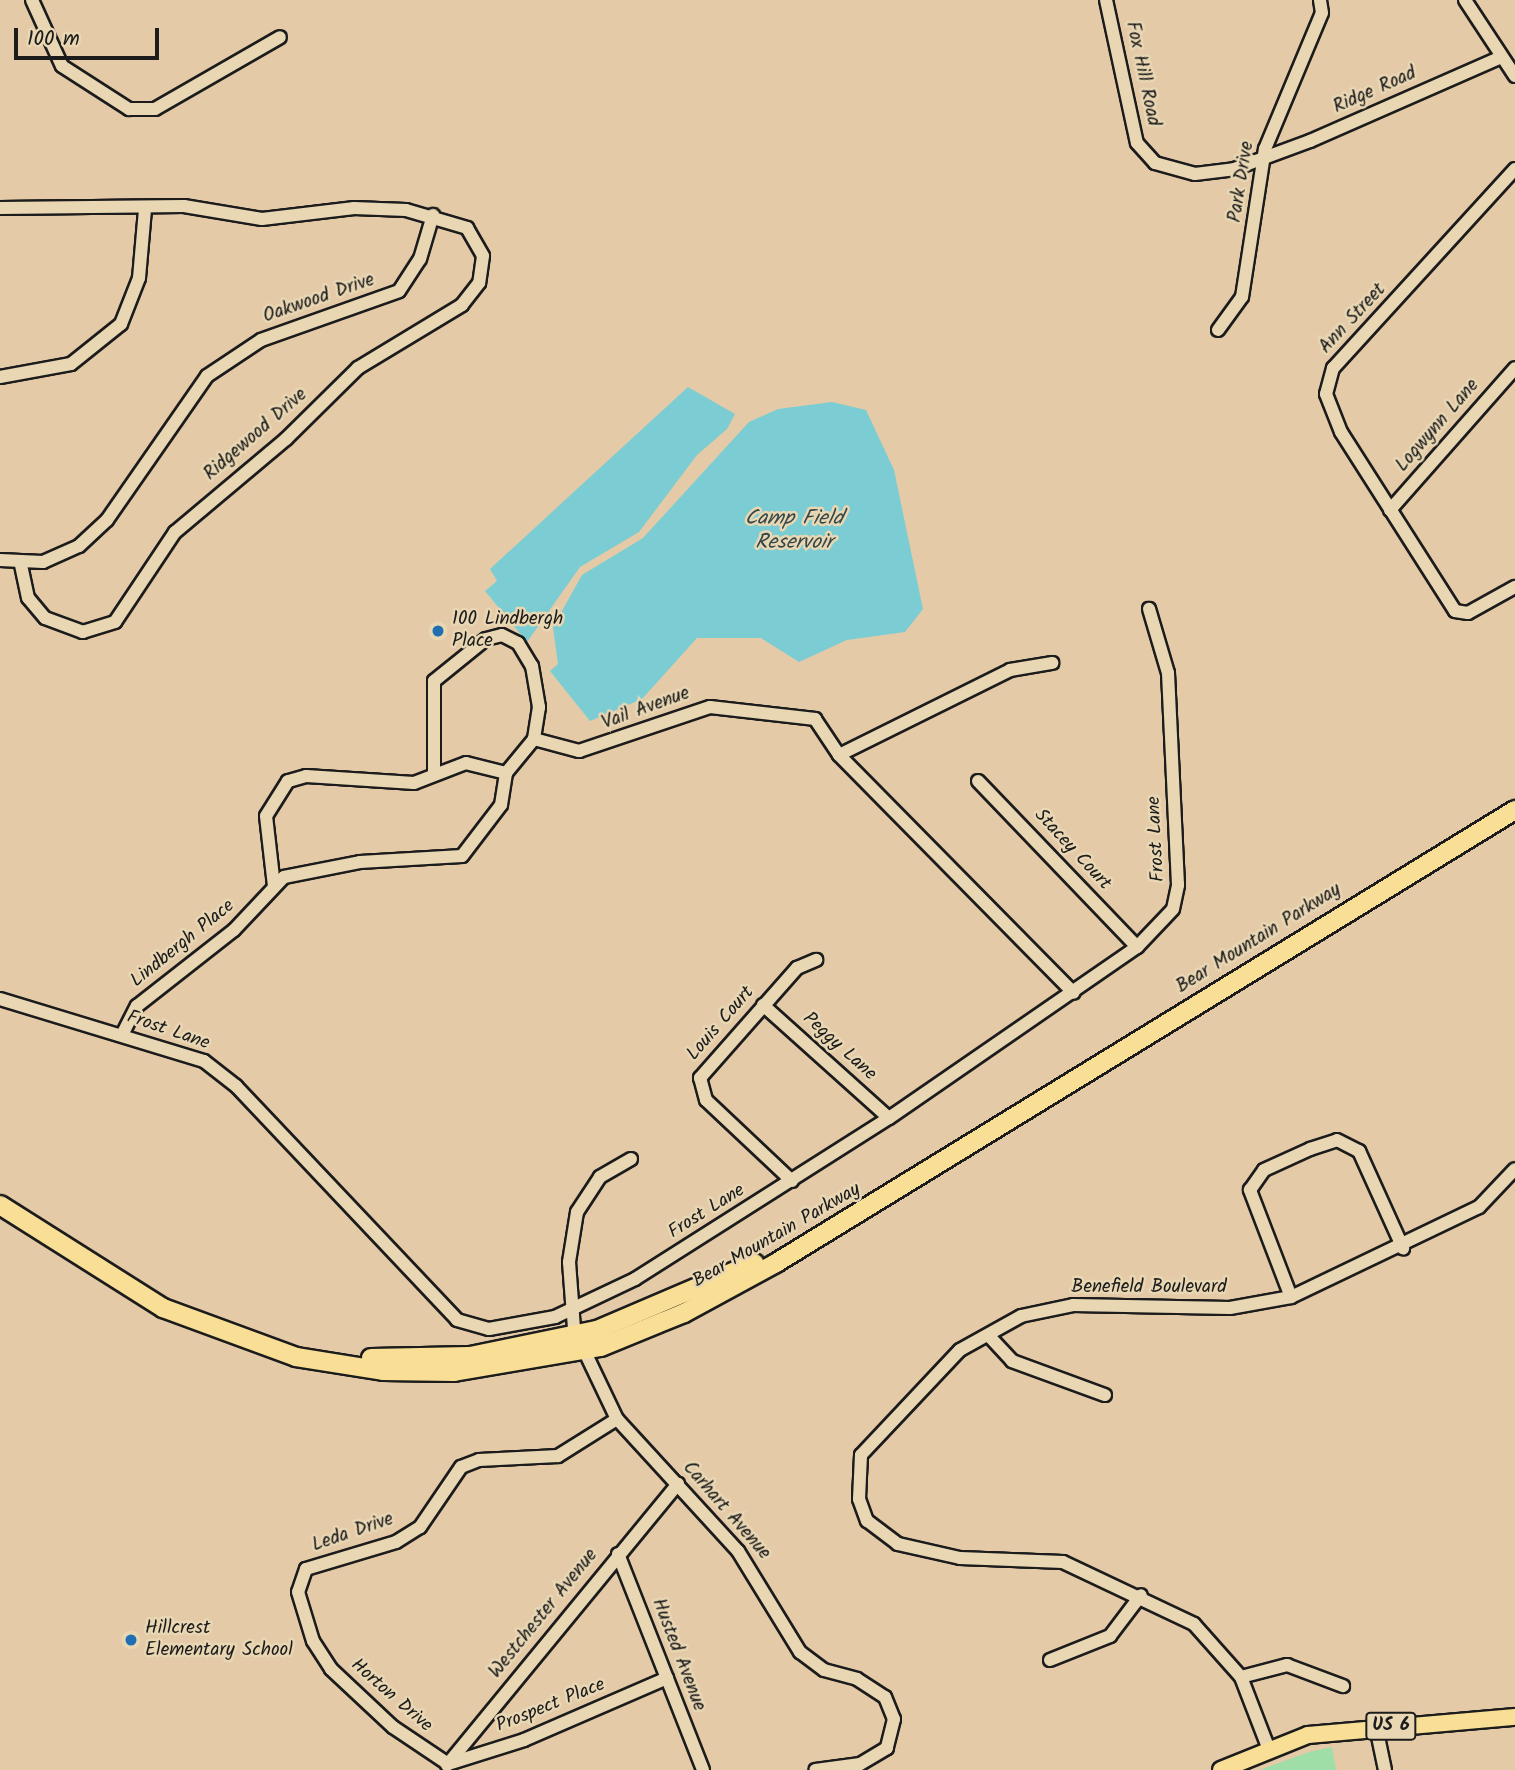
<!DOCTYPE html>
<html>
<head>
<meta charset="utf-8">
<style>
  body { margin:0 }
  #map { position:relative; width:1515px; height:1770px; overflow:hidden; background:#e4caa7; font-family:Kalam,sans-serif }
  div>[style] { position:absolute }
  .green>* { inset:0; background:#9fdea7 }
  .water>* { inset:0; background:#7bcdd3 }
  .roads { filter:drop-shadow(2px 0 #1c1c1c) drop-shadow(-2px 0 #1c1c1c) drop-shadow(0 2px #1c1c1c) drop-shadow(0 -2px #1c1c1c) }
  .minor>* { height:12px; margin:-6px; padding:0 6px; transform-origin:6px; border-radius:6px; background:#e9d7b4 }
  .major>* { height:16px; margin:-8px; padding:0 8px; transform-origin:8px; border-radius:8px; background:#f9df96 }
  .highway>* { height:18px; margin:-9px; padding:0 9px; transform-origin:9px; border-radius:9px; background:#f9df96 }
  .dots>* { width:19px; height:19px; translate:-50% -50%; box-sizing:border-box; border:4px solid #e9d7b4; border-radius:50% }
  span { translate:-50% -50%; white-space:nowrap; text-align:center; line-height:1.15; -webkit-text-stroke:5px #e9d7b4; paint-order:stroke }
  .shield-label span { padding:2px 5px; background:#e9d7b4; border:2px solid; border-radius:5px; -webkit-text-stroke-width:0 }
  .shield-label { font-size:18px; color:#1c1c1c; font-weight:700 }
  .street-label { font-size:19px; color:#1c1c1c }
  .poi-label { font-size:19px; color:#1c1c1c }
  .left { translate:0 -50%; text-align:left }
  .water-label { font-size:21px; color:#34484a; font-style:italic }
  .scale { position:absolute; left:14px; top:28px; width:145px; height:32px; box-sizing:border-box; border:4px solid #1c1c1c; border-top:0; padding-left:9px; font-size:21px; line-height:24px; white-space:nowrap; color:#1c1c1c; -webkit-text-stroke:5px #e9d7b4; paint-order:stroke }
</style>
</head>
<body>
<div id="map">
  <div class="green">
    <div style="clip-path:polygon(1332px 1747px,1336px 1770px,1260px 1770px,1309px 1752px)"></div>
  </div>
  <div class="water">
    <div style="clip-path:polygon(688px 387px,735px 414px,727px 429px,697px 455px,639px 532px,580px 567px,527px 642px,485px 591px,497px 581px,490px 569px)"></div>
    <div style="clip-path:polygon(832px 402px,866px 410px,894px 470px,923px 609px,905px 632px,847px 640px,799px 662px,761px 638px,697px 638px,642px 699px,590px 721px,550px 671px,558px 664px,553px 627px,582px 575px,643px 538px,749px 422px,778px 409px)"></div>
  </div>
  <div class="roads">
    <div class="minor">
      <div style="left:32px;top:0;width:72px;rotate:65.6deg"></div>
      <div style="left:62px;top:66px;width:80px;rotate:32.7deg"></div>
      <div style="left:129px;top:109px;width:26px"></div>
      <div style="left:155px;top:109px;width:144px;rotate:-29.9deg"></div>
      <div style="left:1106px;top:0;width:146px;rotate:77.8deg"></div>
      <div style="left:1137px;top:143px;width:27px;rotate:48deg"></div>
      <div style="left:1155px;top:163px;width:41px;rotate:15.4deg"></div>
      <div style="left:1195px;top:174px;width:39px;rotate:-7deg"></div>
      <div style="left:1234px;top:169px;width:81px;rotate:-20.2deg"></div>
      <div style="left:1310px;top:141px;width:209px;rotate:-23.7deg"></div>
      <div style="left:1465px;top:0;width:91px;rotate:56.7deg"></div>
      <div style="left:1515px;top:169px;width:270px;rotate:132.4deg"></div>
      <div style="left:1333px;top:368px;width:27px;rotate:105deg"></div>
      <div style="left:1326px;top:394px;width:41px;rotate:68.5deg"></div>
      <div style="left:1341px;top:432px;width:212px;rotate:57.5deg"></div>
      <div style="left:1455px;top:611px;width:13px;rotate:9deg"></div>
      <div style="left:1468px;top:613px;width:54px;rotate:-29deg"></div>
      <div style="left:0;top:208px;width:184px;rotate:-0.6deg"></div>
      <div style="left:184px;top:206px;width:79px;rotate:9.5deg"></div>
      <div style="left:262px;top:219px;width:93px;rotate:-6.8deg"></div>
      <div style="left:354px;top:208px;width:52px;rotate:2.2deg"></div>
      <div style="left:406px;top:210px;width:64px;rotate:16.4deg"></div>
      <div style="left:467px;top:228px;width:32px;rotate:60deg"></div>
      <div style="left:483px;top:256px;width:27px;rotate:98deg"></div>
      <div style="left:479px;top:283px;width:28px;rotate:128deg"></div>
      <div style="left:462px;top:305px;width:122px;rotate:148.8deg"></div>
      <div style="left:358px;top:368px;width:101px;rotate:135.4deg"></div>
      <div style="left:286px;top:439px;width:145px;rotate:140deg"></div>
      <div style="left:175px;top:532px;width:108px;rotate:123.7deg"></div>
      <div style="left:115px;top:622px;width:34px;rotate:163deg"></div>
      <div style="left:83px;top:632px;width:40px;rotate:-159.8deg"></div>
      <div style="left:45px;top:618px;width:26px;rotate:-130deg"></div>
      <div style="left:28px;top:598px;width:35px;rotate:-102deg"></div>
      <div style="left:1218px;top:330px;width:41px;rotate:-54deg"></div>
      <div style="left:1242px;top:297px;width:150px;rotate:-81.2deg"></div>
      <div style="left:1265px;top:149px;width:147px;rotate:-67.3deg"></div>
      <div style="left:1322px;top:13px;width:13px;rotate:-99deg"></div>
      <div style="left:0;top:377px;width:72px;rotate:-10.4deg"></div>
      <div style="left:71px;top:364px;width:64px;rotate:-38.7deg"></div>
      <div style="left:121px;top:324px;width:49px;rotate:-68.6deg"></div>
      <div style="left:139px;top:278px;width:69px;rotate:-85deg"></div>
      <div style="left:1390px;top:510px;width:189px;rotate:-48.6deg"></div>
      <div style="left:0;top:560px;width:43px;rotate:2.7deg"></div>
      <div style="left:43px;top:562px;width:39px;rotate:-24deg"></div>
      <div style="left:79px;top:546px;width:38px;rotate:-43deg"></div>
      <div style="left:107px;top:520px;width:175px;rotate:-55.2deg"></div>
      <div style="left:207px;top:376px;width:65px;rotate:-33.7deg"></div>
      <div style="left:261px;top:340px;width:146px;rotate:-19.5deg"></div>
      <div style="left:399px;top:291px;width:38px;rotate:-57deg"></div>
      <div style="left:420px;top:259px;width:46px;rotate:-73.5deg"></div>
      <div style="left:534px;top:739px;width:47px;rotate:14.9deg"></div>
      <div style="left:579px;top:751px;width:138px;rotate:-18.6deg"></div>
      <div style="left:710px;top:707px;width:106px;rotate:6.5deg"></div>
      <div style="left:815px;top:719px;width:43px;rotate:56.3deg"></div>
      <div style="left:839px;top:755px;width:334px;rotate:45.4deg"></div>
      <div style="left:839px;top:755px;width:191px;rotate:-26.4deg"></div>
      <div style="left:1010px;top:670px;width:43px;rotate:-9.5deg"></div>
      <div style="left:434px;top:774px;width:93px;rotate:-90deg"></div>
      <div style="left:434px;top:681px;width:67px;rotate:-38.9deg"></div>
      <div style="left:486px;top:639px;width:16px;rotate:-14deg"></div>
      <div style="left:502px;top:635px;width:18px;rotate:27deg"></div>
      <div style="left:518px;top:643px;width:27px;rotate:59deg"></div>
      <div style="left:532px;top:666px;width:42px;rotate:80.3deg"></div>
      <div style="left:539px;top:707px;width:32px;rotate:99deg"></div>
      <div style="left:534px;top:739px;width:44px;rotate:129.5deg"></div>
      <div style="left:978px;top:781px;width:230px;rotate:46.2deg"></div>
      <div style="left:0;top:999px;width:213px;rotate:16.9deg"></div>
      <div style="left:204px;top:1061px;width:41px;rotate:38deg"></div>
      <div style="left:236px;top:1086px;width:322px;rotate:46.6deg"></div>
      <div style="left:457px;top:1320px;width:33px;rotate:16deg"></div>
      <div style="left:489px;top:1329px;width:67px;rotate:-10.3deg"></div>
      <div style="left:555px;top:1317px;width:89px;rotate:-25.4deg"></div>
      <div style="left:635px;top:1279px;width:301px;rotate:-32.4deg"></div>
      <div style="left:889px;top:1118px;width:301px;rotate:-34.6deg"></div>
      <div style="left:1137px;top:947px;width:52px;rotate:-46.5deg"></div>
      <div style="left:1173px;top:909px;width:25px;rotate:-78deg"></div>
      <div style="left:1178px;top:885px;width:212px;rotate:-92.7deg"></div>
      <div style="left:1168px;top:673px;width:67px;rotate:-106.5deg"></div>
      <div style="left:763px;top:1005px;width:169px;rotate:41.9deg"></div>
      <div style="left:122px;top:1035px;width:33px;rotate:-63deg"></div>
      <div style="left:137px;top:1006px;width:123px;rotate:-38.1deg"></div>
      <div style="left:234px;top:930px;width:73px;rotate:-46.7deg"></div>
      <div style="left:284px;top:877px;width:77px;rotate:-11.2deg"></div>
      <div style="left:360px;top:862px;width:102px;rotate:-3.4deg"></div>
      <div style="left:462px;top:856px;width:64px;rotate:-52.6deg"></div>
      <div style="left:501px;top:805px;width:32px;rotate:-81deg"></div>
      <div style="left:506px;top:773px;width:41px;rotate:-166deg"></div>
      <div style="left:466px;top:763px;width:56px;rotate:159deg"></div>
      <div style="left:414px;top:783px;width:108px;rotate:-176.3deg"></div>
      <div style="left:306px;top:776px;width:19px;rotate:164deg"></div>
      <div style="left:288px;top:781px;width:41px;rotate:122.2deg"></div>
      <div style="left:266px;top:816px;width:70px;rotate:83.5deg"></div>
      <div style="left:631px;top:1159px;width:36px;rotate:150deg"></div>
      <div style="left:600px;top:1177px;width:42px;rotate:123.3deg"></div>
      <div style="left:577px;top:1212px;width:51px;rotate:99.1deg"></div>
      <div style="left:569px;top:1262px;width:67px;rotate:85.7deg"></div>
      <div style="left:574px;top:1329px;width:100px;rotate:64.5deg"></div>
      <div style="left:617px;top:1419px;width:179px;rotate:47.5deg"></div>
      <div style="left:738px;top:1551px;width:119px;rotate:58.5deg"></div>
      <div style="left:800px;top:1652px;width:30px;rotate:37deg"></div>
      <div style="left:824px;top:1670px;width:34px;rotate:15deg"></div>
      <div style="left:857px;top:1679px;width:33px;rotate:33deg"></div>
      <div style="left:885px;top:1697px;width:24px;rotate:68deg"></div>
      <div style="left:894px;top:1719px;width:30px;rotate:104deg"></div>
      <div style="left:887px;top:1748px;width:31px;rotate:149deg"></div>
      <div style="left:860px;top:1764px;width:45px;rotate:172.4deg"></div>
      <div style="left:792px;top:1181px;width:118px;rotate:-136.7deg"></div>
      <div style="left:706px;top:1100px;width:23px;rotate:-105deg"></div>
      <div style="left:700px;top:1078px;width:147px;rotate:-48.6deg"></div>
      <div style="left:797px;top:968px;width:21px;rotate:-23deg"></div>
      <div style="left:1291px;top:1297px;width:115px;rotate:-111deg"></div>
      <div style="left:1250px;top:1190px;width:24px;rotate:-55deg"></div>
      <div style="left:1264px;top:1170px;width:51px;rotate:-24.5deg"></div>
      <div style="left:1310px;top:1149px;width:28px;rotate:-18deg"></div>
      <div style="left:1337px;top:1140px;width:25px;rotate:27deg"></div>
      <div style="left:1359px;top:1151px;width:107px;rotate:65.6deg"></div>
      <div style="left:989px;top:1336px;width:34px;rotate:47deg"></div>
      <div style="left:1012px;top:1361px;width:99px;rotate:20.1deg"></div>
      <div style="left:617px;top:1419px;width:70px;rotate:147.9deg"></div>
      <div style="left:558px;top:1456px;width:79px;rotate:177.1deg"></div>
      <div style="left:479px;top:1460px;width:19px;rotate:159deg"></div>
      <div style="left:461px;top:1467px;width:73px;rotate:124.3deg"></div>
      <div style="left:420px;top:1527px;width:28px;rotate:148deg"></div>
      <div style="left:396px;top:1542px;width:94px;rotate:163.3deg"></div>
      <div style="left:306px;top:1569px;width:24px;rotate:109deg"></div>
      <div style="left:298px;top:1592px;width:51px;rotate:73deg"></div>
      <div style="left:313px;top:1641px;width:33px;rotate:57deg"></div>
      <div style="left:331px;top:1669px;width:85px;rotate:43.1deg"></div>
      <div style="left:393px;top:1727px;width:66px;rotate:33.9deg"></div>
      <div style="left:448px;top:1764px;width:80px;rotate:-17.5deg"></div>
      <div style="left:524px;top:1740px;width:156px;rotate:-23.4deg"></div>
      <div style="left:618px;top:1554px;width:232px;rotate:68.5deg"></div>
      <div style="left:1050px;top:1660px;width:65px;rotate:-21.8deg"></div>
      <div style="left:1110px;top:1636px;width:51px;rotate:-52.9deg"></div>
      <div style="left:1241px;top:1677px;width:48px;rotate:-14.6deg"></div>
      <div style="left:1287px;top:1665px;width:60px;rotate:20.6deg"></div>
      <div style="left:1376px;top:1727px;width:44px;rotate:78.2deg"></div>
      <div style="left:1268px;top:1747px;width:75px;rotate:-111.1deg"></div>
      <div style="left:1241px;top:1677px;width:71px;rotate:-131.6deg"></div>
      <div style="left:1194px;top:1624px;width:145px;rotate:-154.7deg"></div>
      <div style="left:1063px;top:1562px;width:103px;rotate:-177.8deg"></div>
      <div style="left:960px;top:1558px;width:64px;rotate:-167.3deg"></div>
      <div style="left:898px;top:1544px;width:39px;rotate:-143deg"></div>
      <div style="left:867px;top:1521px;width:23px;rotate:-110deg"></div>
      <div style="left:859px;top:1499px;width:44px;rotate:-87.4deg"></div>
      <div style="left:861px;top:1455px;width:144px;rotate:-46.7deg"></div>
      <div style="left:960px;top:1350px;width:70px;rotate:-29.1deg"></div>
      <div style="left:1021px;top:1316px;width:53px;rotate:-11.9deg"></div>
      <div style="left:1073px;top:1305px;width:157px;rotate:1.1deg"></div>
      <div style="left:1230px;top:1308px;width:62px;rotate:-10.2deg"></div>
      <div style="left:1291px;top:1297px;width:208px;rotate:-25.6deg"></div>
      <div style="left:1479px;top:1207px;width:52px;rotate:-46.5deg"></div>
      <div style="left:447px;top:1765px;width:364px;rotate:-50.6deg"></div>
    </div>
    <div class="major">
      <div style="left:1221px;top:1770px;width:94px;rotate:-21.9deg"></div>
      <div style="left:1308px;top:1735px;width:208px;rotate:-5deg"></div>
    </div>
    <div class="highway">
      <div style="left:0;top:1205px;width:193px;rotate:32.3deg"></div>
      <div style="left:163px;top:1308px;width:142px;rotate:20.2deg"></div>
      <div style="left:296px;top:1357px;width:88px;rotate:9.1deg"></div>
      <div style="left:383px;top:1371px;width:71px;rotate:0.8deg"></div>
      <div style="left:454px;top:1372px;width:149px;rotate:-9.7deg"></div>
      <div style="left:601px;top:1347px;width:90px;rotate:-22.3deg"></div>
      <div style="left:684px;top:1313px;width:105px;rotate:-28.5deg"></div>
      <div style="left:776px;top:1263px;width:867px;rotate:-31.51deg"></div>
      <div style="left:371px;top:1358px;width:99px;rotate:-1.2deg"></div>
      <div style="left:470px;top:1356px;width:130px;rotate:-11.6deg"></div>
      <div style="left:597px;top:1330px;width:171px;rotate:-23.1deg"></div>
    </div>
  </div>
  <div class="dots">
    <div style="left:438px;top:631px;background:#1f6fb2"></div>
    <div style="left:131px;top:1640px;background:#1f6fb2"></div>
  </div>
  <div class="shield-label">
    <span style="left:1391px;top:1726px">US 6</span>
  </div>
  <div class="street-label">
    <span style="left:1142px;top:74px;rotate:78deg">Fox Hill Road</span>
    <span style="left:1375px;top:91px;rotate:-24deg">Ridge Road</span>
    <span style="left:1242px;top:182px;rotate:-81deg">Park Drive</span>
    <span style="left:319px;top:299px;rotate:-19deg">Oakwood Drive</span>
    <span style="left:1353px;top:319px;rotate:-47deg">Ann Street</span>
    <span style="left:1438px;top:426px;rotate:-49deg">Logwynn Lane</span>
    <span style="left:256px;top:435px;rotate:-41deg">Ridgewood Drive</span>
    <span style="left:646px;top:709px;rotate:-20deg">Vail Avenue</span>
    <span style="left:1157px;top:839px;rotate:-93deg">Frost Lane</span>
    <span style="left:1072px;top:850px;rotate:47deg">Stacey Court</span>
    <span style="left:1259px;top:939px;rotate:-32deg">Bear Mountain Parkway</span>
    <span style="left:183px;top:944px;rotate:-39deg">Lindbergh Place</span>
    <span style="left:721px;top:1024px;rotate:-49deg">Louis Court</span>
    <span style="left:168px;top:1031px;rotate:19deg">Frost Lane</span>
    <span style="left:839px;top:1047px;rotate:42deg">Peggy Lane</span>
    <span style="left:707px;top:1212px;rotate:-32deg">Frost Lane</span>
    <span style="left:777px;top:1236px;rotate:-30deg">Bear Mountain Parkway</span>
    <span style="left:1149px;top:1288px">Benefield Boulevard</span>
    <span style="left:726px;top:1511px;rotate:49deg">Carhart Avenue</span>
    <span style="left:353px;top:1533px;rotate:-19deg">Leda Drive</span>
    <span style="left:544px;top:1614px;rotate:-51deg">Westchester Avenue</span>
    <span style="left:678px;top:1655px;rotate:69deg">Husted Avenue</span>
    <span style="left:391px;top:1696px;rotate:41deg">Horton Drive</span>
    <span style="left:551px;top:1706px;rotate:-22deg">Prospect Place</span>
  </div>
  <div class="poi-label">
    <span class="left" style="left:452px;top:631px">100 Lindbergh<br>Place</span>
    <span class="left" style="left:145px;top:1640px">Hillcrest<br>Elementary School</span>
  </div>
  <div class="water-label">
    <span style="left:794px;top:531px">Camp Field<br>Reservoir</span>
  </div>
  <div class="scale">100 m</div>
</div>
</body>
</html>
